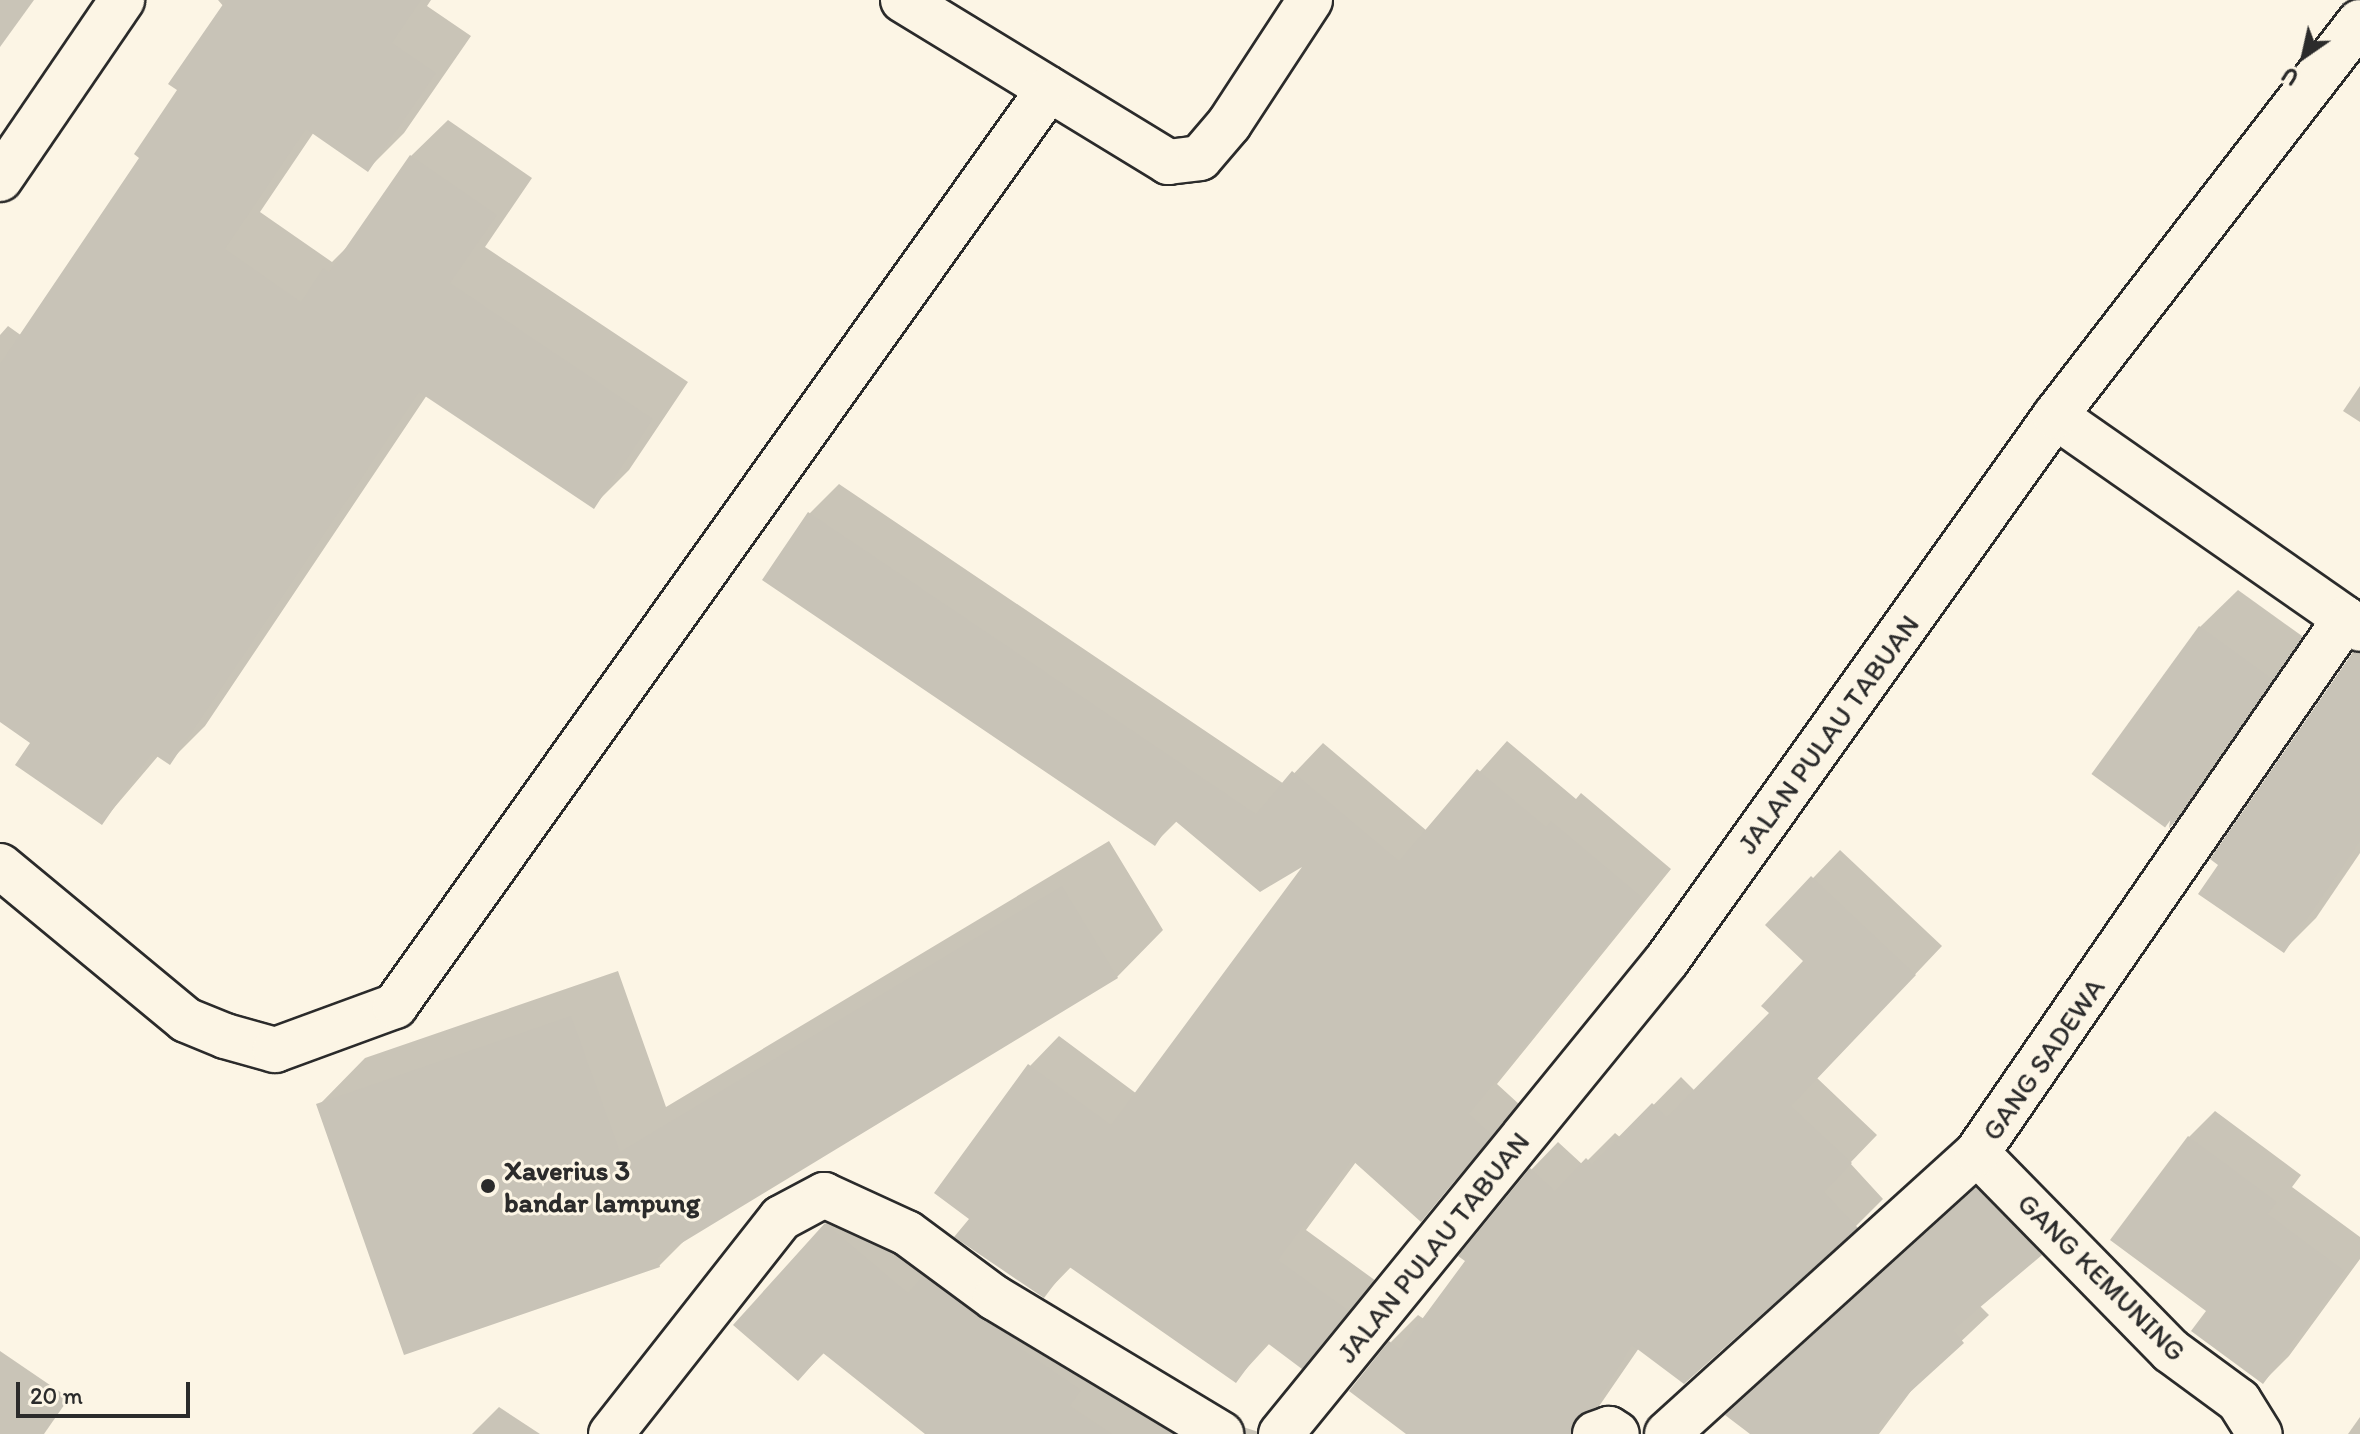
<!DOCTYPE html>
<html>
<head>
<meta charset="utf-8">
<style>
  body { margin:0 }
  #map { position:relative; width:2360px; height:1434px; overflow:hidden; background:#fcf5e5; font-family:Itim,sans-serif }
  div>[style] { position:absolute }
  .shadow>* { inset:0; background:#0003 }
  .building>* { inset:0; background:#c8c3b7; transform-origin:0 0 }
  .roads { filter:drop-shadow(2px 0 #2b2b2b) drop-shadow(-2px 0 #2b2b2b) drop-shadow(0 2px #2b2b2b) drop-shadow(0 -2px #2b2b2b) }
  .minor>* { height:44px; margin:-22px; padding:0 22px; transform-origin:22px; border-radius:22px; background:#fcf5e5 }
  .dots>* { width:22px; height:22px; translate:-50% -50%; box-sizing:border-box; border:4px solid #fcf5e5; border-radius:50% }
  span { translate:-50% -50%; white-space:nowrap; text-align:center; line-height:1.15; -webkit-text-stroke:6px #fcf5e5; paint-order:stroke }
  .street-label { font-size:28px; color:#2b2b2b }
  .poi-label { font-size:28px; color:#2b2b2b; font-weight:700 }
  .left { translate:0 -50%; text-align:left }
  .north { position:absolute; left:2264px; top:16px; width:80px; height:80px; -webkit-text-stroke:6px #fcf5e5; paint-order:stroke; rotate:214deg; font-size:22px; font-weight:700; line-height:32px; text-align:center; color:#2b2b2b }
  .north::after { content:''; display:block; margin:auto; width:28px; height:36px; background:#2b2b2b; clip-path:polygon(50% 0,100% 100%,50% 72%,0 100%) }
  .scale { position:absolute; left:16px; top:1382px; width:174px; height:36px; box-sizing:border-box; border:4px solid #2b2b2b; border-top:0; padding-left:10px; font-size:24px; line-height:28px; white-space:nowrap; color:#2b2b2b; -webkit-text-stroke:6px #fcf5e5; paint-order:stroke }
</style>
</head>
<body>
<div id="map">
  <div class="shadow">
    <div style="clip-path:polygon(0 0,34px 0,0 47px)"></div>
    <div style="clip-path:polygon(218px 0,431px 0,427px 6px,471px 36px,404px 133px,368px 169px,314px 132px,260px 212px,332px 262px,353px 241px,411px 156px,448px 120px,532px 178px,485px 247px,688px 382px,629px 470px,593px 506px,427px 395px,205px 726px,169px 762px,159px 755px,102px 822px,33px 742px,0 720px,0 335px,8px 326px,22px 336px,142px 158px,224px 7px)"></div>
    <div style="clip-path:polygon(2360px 386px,2360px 422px,2343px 411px)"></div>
    <div style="clip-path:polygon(839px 484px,1284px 784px,1323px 743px,1427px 831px,1507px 741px,1576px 799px,1581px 793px,1671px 869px,1497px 1084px,1520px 1105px,1421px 1220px,1356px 1162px,1306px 1230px,1376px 1281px,1302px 1366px,1270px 1343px,1236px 1380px,1072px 1266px,1043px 1296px,1030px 1066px,1059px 1036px,1137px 1094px,1310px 860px,1178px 820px,1155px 843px,764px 580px,810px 513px)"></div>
    <div style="clip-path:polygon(2238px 590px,2309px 641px,2206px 790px,2169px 828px,2200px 627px)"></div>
    <div style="clip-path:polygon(2360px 651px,2360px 853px,2316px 918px,2284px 950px,2347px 664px)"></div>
    <div style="clip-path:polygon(1109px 841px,1163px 930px,1117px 977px,689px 1236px,659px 1266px,319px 1105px,365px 1058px,618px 971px,666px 1107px)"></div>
    <div style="clip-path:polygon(1840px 850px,1942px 946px,1817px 1078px,1877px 1135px,1850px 1163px,1883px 1199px,1856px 1226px,1639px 1348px,1580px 1434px,1409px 1434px,1391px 1342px,1418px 1315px,1424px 1319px,1531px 1170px,1558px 1142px,1583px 1165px,1615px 1133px,1621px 1138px,1681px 1077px,1695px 1091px,1772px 1013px,1806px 961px,1768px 925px)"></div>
    <div style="clip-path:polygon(2215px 1111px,2301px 1175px,2292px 1187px,2360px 1237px,2360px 1259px,2289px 1356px,2263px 1382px,2209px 1310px,2189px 1137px)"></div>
    <div style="clip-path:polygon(2003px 1163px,2066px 1228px,1979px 1305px,1989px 1315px,1917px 1383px,1879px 1434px,1753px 1434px,1754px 1389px)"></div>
    <div style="clip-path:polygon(850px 1197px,1186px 1434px,929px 1434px,825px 1352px,798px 1379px,736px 1324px)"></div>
    <div style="clip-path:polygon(0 1351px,69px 1398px,44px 1434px,0 1434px)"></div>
    <div style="clip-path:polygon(499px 1407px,540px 1434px,472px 1434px)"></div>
    <div style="clip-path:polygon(2360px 1417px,2360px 1434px,2348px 1434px)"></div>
    <div style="clip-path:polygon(1240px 1426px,1265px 1434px,1202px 1434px)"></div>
  </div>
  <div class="building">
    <div style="clip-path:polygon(226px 0,421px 0,392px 43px,436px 73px,368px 172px,306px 129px,225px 249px,301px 302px,323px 268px,329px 272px,410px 155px,497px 215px,450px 283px,653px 419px,594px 509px,419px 392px,170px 765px,152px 753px,102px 825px,15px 765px,30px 743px,0 722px,0 364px,139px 158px,134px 154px,177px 90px,168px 84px)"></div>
    <div style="clip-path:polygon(808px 512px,1256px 814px,1292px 771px,1399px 861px,1477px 769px,1546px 827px,1551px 821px,1644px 899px,1469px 1114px,1492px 1135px,1421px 1222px,1352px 1160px,1278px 1260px,1349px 1311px,1302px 1369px,1266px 1342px,1236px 1383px,1068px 1266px,1044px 1298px,954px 1237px,969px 1219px,934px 1193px,1028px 1064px,1111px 1125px,1302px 867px,1260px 892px,1173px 819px,1155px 846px,762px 580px)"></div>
    <div style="left:2199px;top:626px;width:91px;height:183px;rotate:36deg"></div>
    <div style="clip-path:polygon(2353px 652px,2360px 654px,2360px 841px,2284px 953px,2198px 894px,2218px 865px,2210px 859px)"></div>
    <div style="clip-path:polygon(1811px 876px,1916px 975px,1791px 1106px,1852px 1163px,1824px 1192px,1858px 1228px,1684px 1384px,1632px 1345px,1594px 1408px,1576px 1418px,1571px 1434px,1406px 1434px,1349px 1391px,1389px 1341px,1400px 1349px,1465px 1261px,1458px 1256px,1530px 1168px,1555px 1191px,1586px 1158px,1592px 1164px,1652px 1103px,1667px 1117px,1769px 1013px,1761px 1006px,1803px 961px,1765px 925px)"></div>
    <div style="clip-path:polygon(1062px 886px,1118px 978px,657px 1258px,660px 1267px,404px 1355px,316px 1104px,571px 1016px,620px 1152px)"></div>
    <div style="clip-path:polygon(2188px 1136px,2277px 1202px,2268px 1214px,2346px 1272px,2263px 1384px,2191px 1331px,2206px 1311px,2110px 1240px)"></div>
    <div style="clip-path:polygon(1976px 1188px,2042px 1255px,1953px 1330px,1964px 1343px,1897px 1404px,1874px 1434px,1750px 1434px,1725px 1415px)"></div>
    <div style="clip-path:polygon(825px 1223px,908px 1293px,923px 1276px,1014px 1338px,1011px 1342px,1081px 1390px,1070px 1406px,1112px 1434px,925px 1434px,823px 1353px,798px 1381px,733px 1325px)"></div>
  </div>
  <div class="roads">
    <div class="minor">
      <div style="left:903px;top:0;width:311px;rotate:31.4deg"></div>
      <div style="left:1168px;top:162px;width:32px;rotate:-7deg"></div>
      <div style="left:1200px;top:158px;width:45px;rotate:-49.5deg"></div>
      <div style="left:1229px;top:124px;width:148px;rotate:-56.8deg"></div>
      <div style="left:0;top:179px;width:217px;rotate:-55.7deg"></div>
      <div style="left:2055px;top:416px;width:372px;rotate:34.9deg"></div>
      <div style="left:0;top:866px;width:241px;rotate:39.6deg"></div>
      <div style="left:186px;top:1020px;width:42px;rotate:22.3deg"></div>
      <div style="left:225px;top:1036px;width:52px;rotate:15.6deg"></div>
      <div style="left:275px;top:1050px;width:128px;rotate:-20.1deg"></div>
      <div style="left:395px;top:1006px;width:1126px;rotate:-54.5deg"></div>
      <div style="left:1977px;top:1153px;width:277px;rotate:45.6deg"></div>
      <div style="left:2171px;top:1351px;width:84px;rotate:36.3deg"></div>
      <div style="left:2239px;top:1401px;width:39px;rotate:58deg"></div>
      <div style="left:611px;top:1434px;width:275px;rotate:-51.8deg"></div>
      <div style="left:781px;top:1218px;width:49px;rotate:-28.1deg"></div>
      <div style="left:824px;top:1195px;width:91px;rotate:24.6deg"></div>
      <div style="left:907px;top:1233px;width:109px;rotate:36.5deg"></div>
      <div style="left:995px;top:1298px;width:264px;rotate:31deg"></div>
      <div style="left:1281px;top:1434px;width:611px;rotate:-50.84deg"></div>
      <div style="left:1667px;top:960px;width:668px;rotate:-54.5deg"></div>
      <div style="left:2055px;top:416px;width:498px;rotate:-52.3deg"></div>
      <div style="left:1595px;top:1434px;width:15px;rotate:-20deg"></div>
      <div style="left:1609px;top:1429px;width:9px;rotate:32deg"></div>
      <div style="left:1667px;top:1434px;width:418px;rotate:-42.2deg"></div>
      <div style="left:1977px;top:1153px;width:649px;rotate:-55.43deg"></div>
    </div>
  </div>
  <div class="dots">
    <div style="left:488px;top:1186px;background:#2b2b2b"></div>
  </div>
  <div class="street-label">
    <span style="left:1828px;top:734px;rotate:-54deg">JALAN PULAU TABUAN</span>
    <span style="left:2043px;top:1059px;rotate:-55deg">GANG SADEWA</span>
    <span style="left:1433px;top:1247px;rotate:-51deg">JALAN PULAU TABUAN</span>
    <span style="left:2102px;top:1277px;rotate:45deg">GANG KEMUNING</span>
  </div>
  <div class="poi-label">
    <span class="left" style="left:504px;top:1186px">Xaverius 3<br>bandar lampung</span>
  </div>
  <div class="north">U</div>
  <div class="scale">20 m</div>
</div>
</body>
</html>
